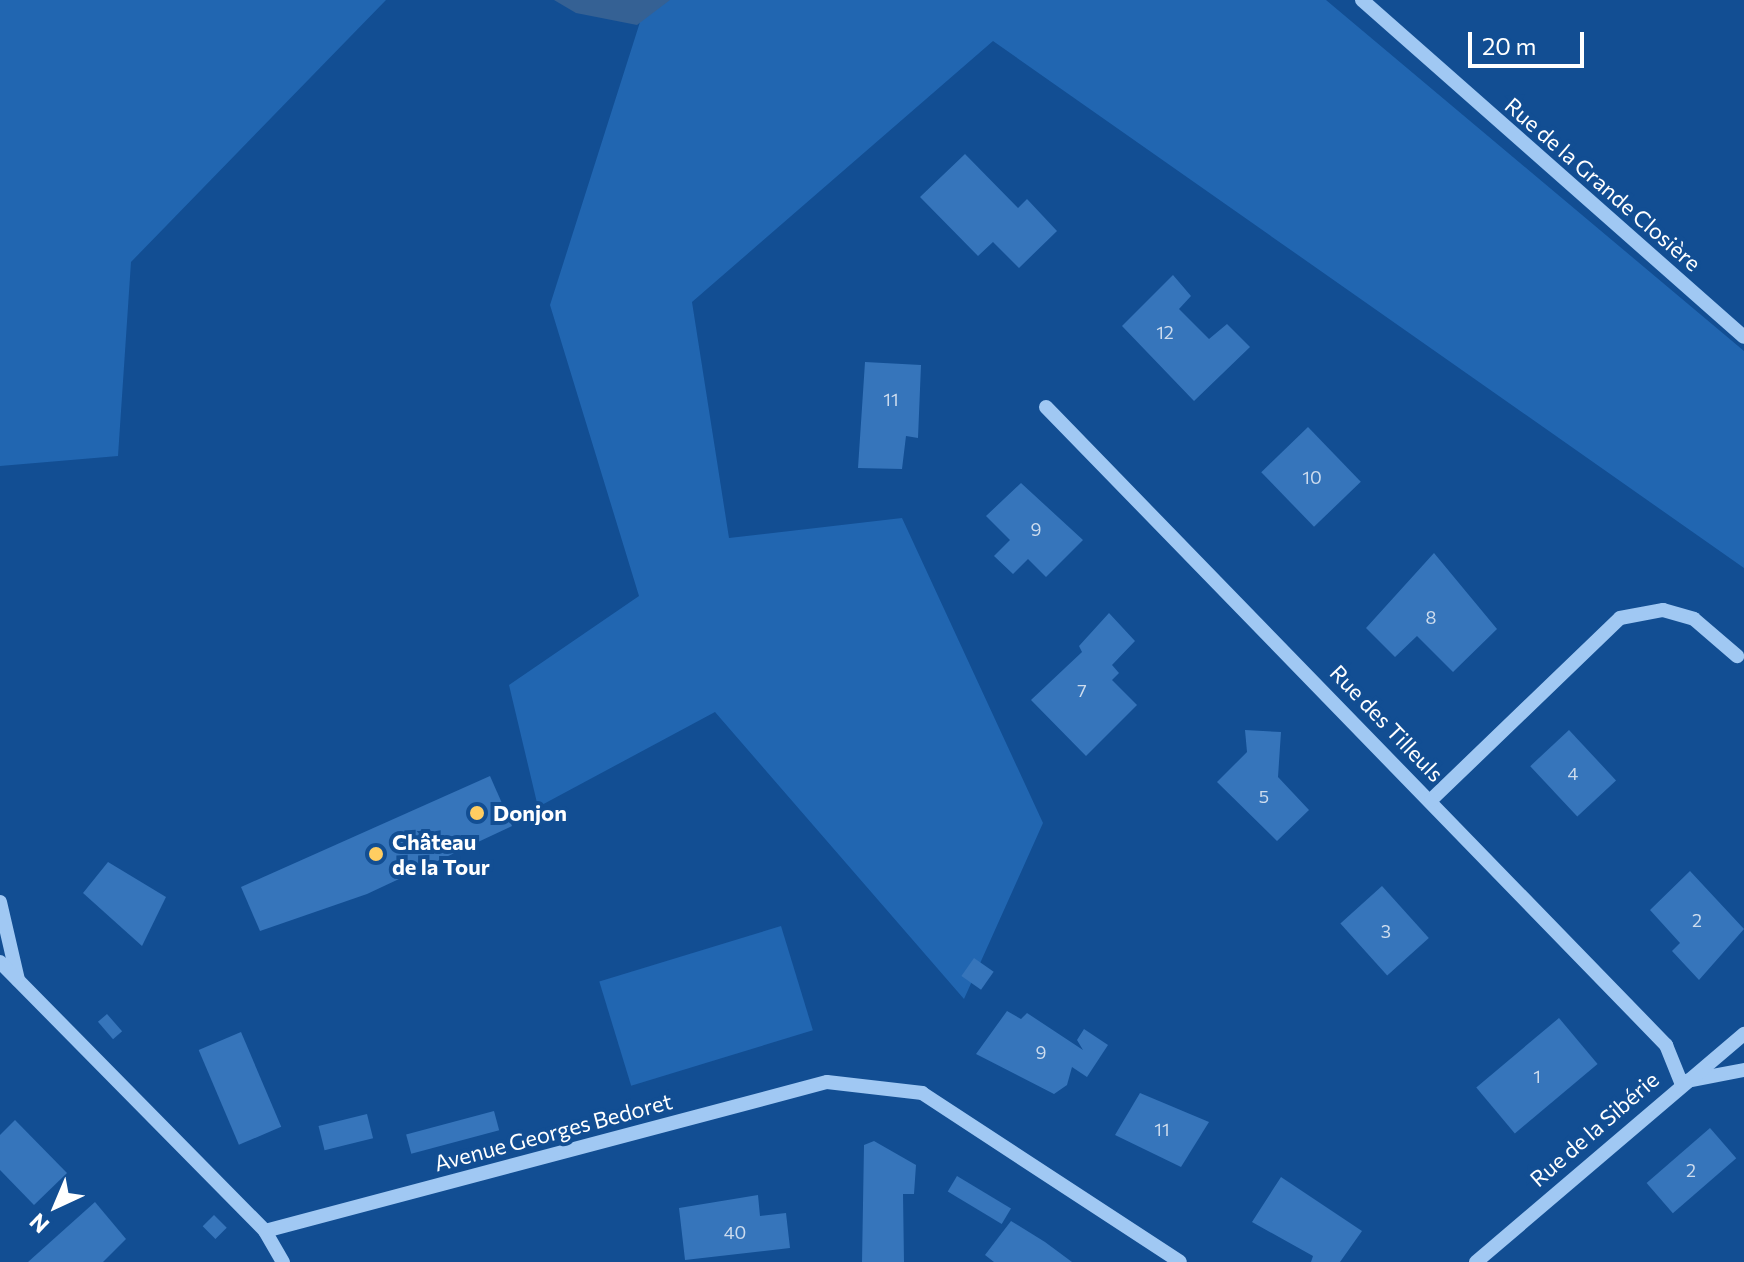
<!DOCTYPE html>
<html>
<head>
<meta charset="utf-8">
<style>
  body { margin:0 }
  #map { position:relative; width:1744px; height:1262px; overflow:hidden; background:#124e93; font-family:Commissioner,sans-serif }
  div>[style] { position:absolute }
  .green>* { inset:0; background:#2166b1; transform-origin:0 0 }
  .water>* { inset:0; background:#356194 }
  .building>* { inset:0; background:#3675bb; transform-origin:0 0 }
  .minor>* { height:14px; margin:-7px; padding:0 7px; transform-origin:7px; border-radius:7px; background:#a0c8f3 }
  .dots>* { width:22px; height:22px; translate:-50% -50%; box-sizing:border-box; border:4px solid #124e93; border-radius:50% }
  span { translate:-50% -50%; white-space:nowrap; text-align:center; line-height:1.15; -webkit-text-stroke:8px #124e93; paint-order:stroke }
  .number-label { font-size:18px; color:#cddcee }
  .number-label span { -webkit-text-stroke-width:0 }
  .street-label { font-size:22px; color:#fff }
  .poi-label { font-size:22px; color:#fff; font-weight:700 }
  .left { translate:0 -50%; text-align:left }
  .north { position:absolute; left:16px; top:1166px; width:80px; height:80px; -webkit-text-stroke:6px #124e93; paint-order:stroke; rotate:224deg; font-size:22px; font-weight:700; line-height:32px; text-align:center; color:#fff }
  .north::after { content:''; display:block; margin:auto; width:28px; height:36px; background:#fff; clip-path:polygon(50% 0,100% 100%,50% 72%,0 100%) }
  .scale { position:absolute; left:1468px; top:32px; width:116px; height:36px; box-sizing:border-box; border:4px solid #fff; border-top:0; padding-left:10px; font-size:24px; line-height:28px; white-space:nowrap; color:#fff; -webkit-text-stroke:6px #124e93; paint-order:stroke }
</style>
</head>
<body>
<div id="map">
  <div class="green">
    <div style="clip-path:polygon(0 0,386px 0,131px 262px,118px 456px,0 466px)"></div>
    <div style="clip-path:polygon(647px 0,1326px 0,1744px 351px,1744px 568px,993px 41px,692px 302px,729px 538px,902px 518px,1043px 823px,964px 999px,715px 712px,538px 807px,509px 685px,639px 596px,550px 305px)"></div>
    <div style="left:781px;top:926px;width:109px;height:190px;rotate:73deg"></div>
  </div>
  <div class="water">
    <div style="clip-path:polygon(554px 0,670px 0,637px 25px,576px 13px)"></div>
  </div>
  <div class="building">
    <div style="clip-path:polygon(965px 154px,1018px 208px,1027px 199px,1057px 231px,1019px 268px,993px 242px,978px 256px,920px 197px)"></div>
    <div style="clip-path:polygon(1173px 275px,1191px 296px,1179px 309px,1209px 339px,1227px 324px,1250px 347px,1194px 401px,1122px 326px)"></div>
    <div style="clip-path:polygon(865px 362px,921px 365px,918px 438px,906px 436px,902px 469px,858px 468px)"></div>
    <div style="left:1308px;top:427px;width:76px;height:65px;rotate:46deg"></div>
    <div style="clip-path:polygon(1021px 483px,1083px 540px,1046px 577px,1028px 559px,1013px 574px,994px 556px,1010px 540px,986px 516px)"></div>
    <div style="clip-path:polygon(1434px 553px,1497px 629px,1453px 672px,1417px 636px,1395px 657px,1366px 628px)"></div>
    <div style="clip-path:polygon(1109px 613px,1135px 641px,1112px 665px,1119px 673px,1112px 680px,1137px 705px,1086px 756px,1031px 700px,1082px 652px,1079px 646px)"></div>
    <div style="clip-path:polygon(1245px 730px,1281px 732px,1278px 777px,1309px 810px,1277px 841px,1217px 782px,1247px 752px)"></div>
    <div style="left:1569px;top:730px;width:69px;height:53px;rotate:47deg"></div>
    <div style="clip-path:polygon(490px 776px,512px 826px,367px 894px,260px 931px,241px 887px)"></div>
    <div style="clip-path:polygon(108px 862px,166px 897px,142px 946px,83px 893px)"></div>
    <div style="clip-path:polygon(1690px 871px,1744px 929px,1699px 980px,1672px 951px,1680px 943px,1650px 910px)"></div>
    <div style="left:1382px;top:886px;width:70px;height:56px;rotate:48deg"></div>
    <div style="left:974px;top:958px;width:24px;height:22px;rotate:35deg"></div>
    <div style="clip-path:polygon(1007px 1011px,1021px 1019px,1027px 1013px,1083px 1050px,1077px 1040px,1084px 1029px,1108px 1045px,1087px 1077px,1072px 1067px,1067px 1085px,1054px 1094px,976px 1054px)"></div>
    <div style="left:107px;top:1014px;width:23px;height:12px;rotate:49deg"></div>
    <div style="left:1559px;top:1018px;width:60px;height:108px;rotate:50deg"></div>
    <div style="left:241px;top:1032px;width:103px;height:46px;rotate:67deg"></div>
    <div style="clip-path:polygon(1140px 1093px,1209px 1122px,1181px 1167px,1115px 1135px)"></div>
    <div style="left:494px;top:1111px;width:20px;height:91px;rotate:75deg"></div>
    <div style="left:367px;top:1114px;width:25px;height:50px;rotate:76deg"></div>
    <div style="clip-path:polygon(15px 1120px,67px 1173px,34px 1205px,0 1170px,0 1135px)"></div>
    <div style="left:1710px;top:1128px;width:40px;height:84px;rotate:49deg"></div>
    <div style="clip-path:polygon(874px 1141px,916px 1165px,914px 1194px,903px 1194px,904px 1262px,862px 1262px,864px 1145px)"></div>
    <div style="left:957px;top:1176px;width:63px;height:18px;rotate:31deg"></div>
    <div style="clip-path:polygon(1281px 1177px,1362px 1231px,1340px 1262px,1311px 1262px,1313px 1256px,1252px 1222px)"></div>
    <div style="clip-path:polygon(758px 1195px,760px 1216px,786px 1213px,790px 1248px,685px 1260px,679px 1208px)"></div>
    <div style="clip-path:polygon(95px 1202px,126px 1239px,103px 1262px,28px 1262px)"></div>
    <div style="left:214px;top:1215px;width:18px;height:16px;rotate:45deg"></div>
    <div style="clip-path:polygon(1011px 1221px,1045px 1242px,1072px 1262px,994px 1262px,985px 1255px)"></div>
  </div>
  <div class="minor">
    <div style="left:1362px;top:0;width:509px;rotate:41.42deg"></div>
    <div style="left:1046px;top:407px;width:890px;rotate:45.82deg"></div>
    <div style="left:1666px;top:1045px;width:40px;rotate:68deg"></div>
    <div style="left:1681px;top:1082px;width:64px;rotate:-10.8deg"></div>
    <div style="left:1431px;top:800px;width:262px;rotate:-43.9deg"></div>
    <div style="left:1620px;top:618px;width:44px;rotate:-10.5deg"></div>
    <div style="left:1663px;top:610px;width:32px;rotate:16deg"></div>
    <div style="left:1694px;top:619px;width:57px;rotate:40.7deg"></div>
    <div style="left:0;top:902px;width:80px;rotate:77deg"></div>
    <div style="left:0;top:962px;width:378px;rotate:45.4deg"></div>
    <div style="left:265px;top:1231px;width:581px;rotate:-14.85deg"></div>
    <div style="left:827px;top:1082px;width:96px;rotate:6.6deg"></div>
    <div style="left:922px;top:1093px;width:308px;rotate:33.2deg"></div>
    <div style="left:265px;top:1231px;width:36px;rotate:60deg"></div>
    <div style="left:1476px;top:1262px;width:352px;rotate:-40.4deg"></div>
  </div>
  <div class="dots">
    <div style="left:477px;top:813px;background:#ffcd61"></div>
    <div style="left:376px;top:854px;background:#ffcd61"></div>
  </div>
  <div class="number-label">
    <span style="left:1165px;top:332px">12</span>
    <span style="left:891px;top:399px">11</span>
    <span style="left:1312px;top:477px">10</span>
    <span style="left:1036px;top:529px">9</span>
    <span style="left:1431px;top:617px">8</span>
    <span style="left:1082px;top:690px">7</span>
    <span style="left:1573px;top:773px">4</span>
    <span style="left:1264px;top:796px">5</span>
    <span style="left:1697px;top:920px">2</span>
    <span style="left:1386px;top:931px">3</span>
    <span style="left:1041px;top:1052px">9</span>
    <span style="left:1537px;top:1076px">1</span>
    <span style="left:1162px;top:1129px">11</span>
    <span style="left:1691px;top:1170px">2</span>
    <span style="left:735px;top:1232px">40</span>
  </div>
  <div class="street-label">
    <span style="left:1603px;top:184px;rotate:41deg">Rue de la Grande Closière</span>
    <span style="left:1387px;top:723px;rotate:46deg">Rue des Tilleuls</span>
    <span style="left:1594px;top:1129px;rotate:-41deg">Rue de la Sibérie</span>
    <span style="left:553px;top:1132px;rotate:-15deg">Avenue Georges Bedoret</span>
  </div>
  <div class="poi-label">
    <span class="left" style="left:493px;top:813px">Donjon</span>
    <span class="left" style="left:392px;top:854px">Château<br>de la Tour</span>
  </div>
  <div class="north">N</div>
  <div class="scale">20 m</div>
</div>
</body>
</html>
